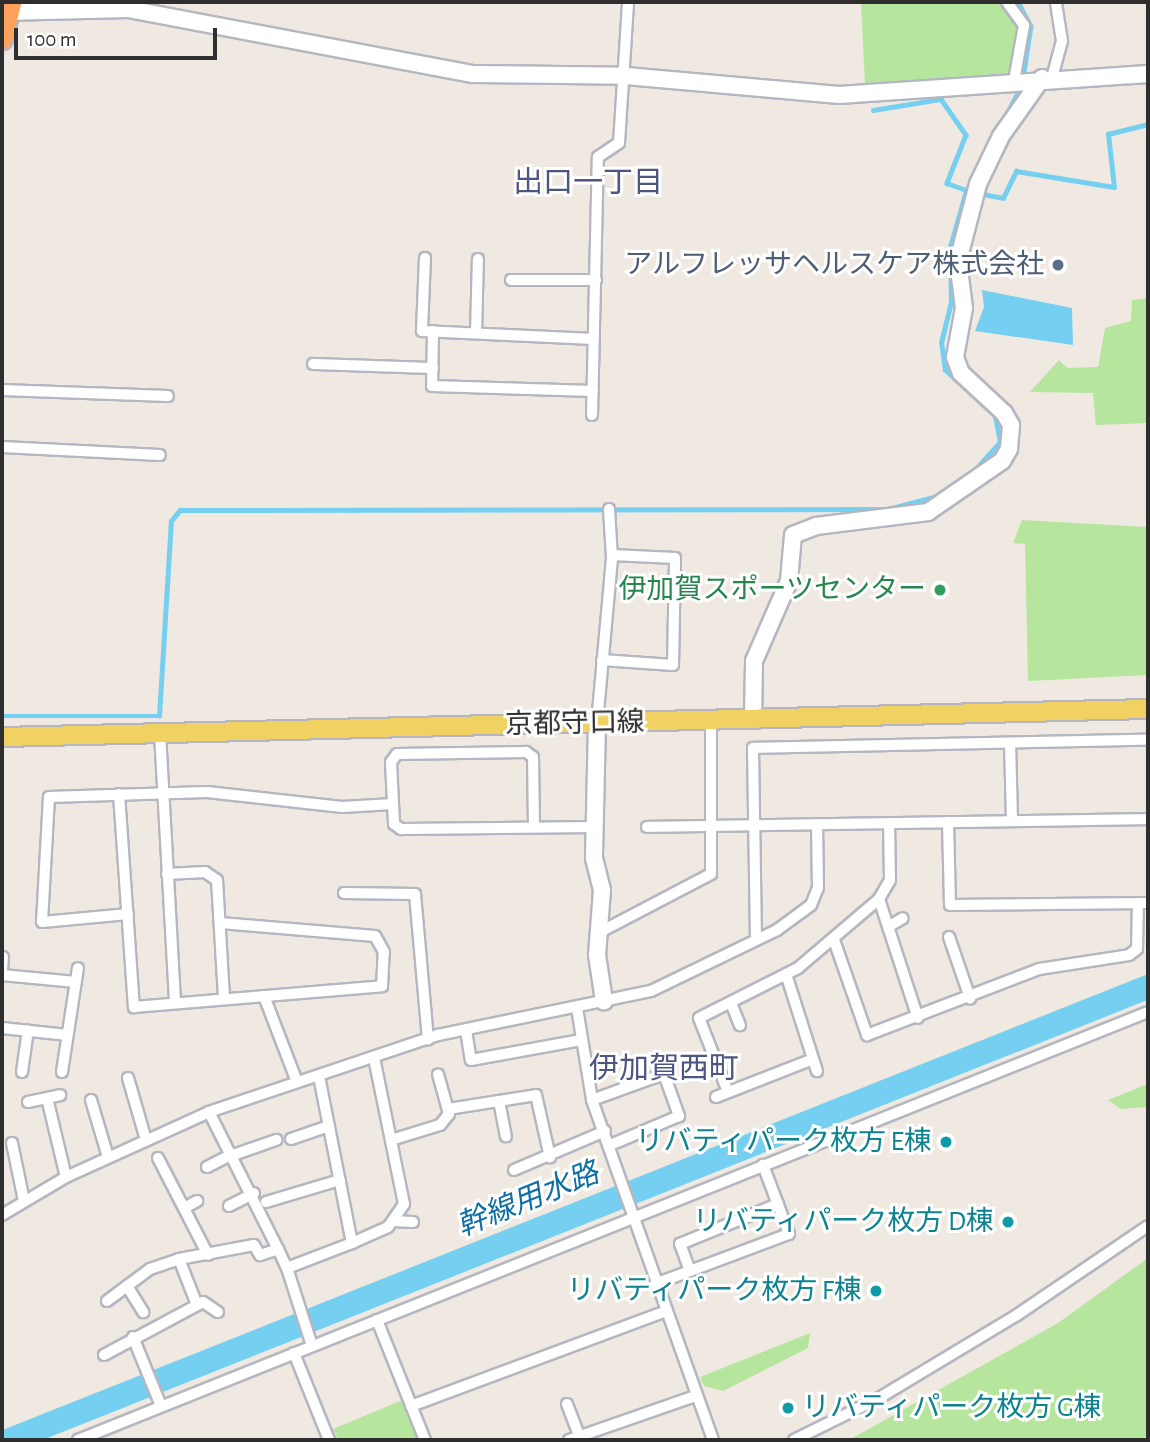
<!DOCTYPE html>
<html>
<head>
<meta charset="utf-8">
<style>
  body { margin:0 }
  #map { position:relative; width:1150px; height:1442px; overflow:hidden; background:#efe9e1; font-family:"Alegreya Sans","Noto Sans JP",sans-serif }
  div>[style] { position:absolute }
  .green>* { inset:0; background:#b6e59e }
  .water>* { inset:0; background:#75cff0 }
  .stream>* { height:4.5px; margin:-2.25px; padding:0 2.25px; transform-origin:2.25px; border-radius:2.25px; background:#75cff0 }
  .river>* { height:24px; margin:-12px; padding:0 12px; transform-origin:12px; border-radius:12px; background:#75cff0 }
  .roads { filter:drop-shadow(2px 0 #b4b7c1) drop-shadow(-2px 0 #b4b7c1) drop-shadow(0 2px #b4b7c1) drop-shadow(0 -2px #b4b7c1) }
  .street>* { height:10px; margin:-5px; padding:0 5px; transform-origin:5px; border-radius:5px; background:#fff }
  .secondary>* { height:16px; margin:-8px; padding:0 8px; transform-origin:8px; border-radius:8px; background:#fff }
  .primary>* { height:18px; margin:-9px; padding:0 9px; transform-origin:9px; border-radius:9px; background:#f2d163 }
  .highway>* { height:19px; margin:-9.5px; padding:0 9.5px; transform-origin:9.5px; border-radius:9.5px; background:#ffa35c }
  .dots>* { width:19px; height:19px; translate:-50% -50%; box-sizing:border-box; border:4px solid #fff; border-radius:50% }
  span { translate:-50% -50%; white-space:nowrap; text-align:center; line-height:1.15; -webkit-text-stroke:6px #fff; paint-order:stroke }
  .service-label { font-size:28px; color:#4e5e75 }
  .right { translate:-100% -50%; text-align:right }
  .leisure-label { font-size:28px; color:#27864d }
  .street-label { font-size:28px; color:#2e2e2e }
  .culture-label { font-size:28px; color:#0d838f }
  .left { translate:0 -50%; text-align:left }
  .neighbourhood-label { font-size:30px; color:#4d5680 }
  .water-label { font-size:30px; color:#0d6fa3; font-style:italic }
  .frame { position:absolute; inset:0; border:4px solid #2e2e2e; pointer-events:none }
  .scale { position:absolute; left:14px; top:28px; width:203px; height:32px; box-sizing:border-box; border:4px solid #2e2e2e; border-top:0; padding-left:9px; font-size:21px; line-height:24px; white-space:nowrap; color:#2e2e2e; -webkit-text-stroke:5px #fff; paint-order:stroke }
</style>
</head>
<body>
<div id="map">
  <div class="green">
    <div style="clip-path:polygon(861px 2px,998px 2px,1017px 21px,1010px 69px,1005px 76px,865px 85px)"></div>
    <div style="clip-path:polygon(1148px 298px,1148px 423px,1096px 425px,1093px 393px,1030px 392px,1059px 360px,1067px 368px,1098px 367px,1105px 328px,1131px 321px,1132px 300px)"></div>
    <div style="clip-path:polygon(1022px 520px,1148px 527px,1148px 675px,1028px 681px,1025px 544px,1013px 543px)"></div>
    <div style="clip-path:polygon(1148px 1084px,1148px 1107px,1121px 1109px,1108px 1100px)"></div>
    <div style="clip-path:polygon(1148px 1258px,1148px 1440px,849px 1440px,1058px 1323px)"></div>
    <div style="clip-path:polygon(810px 1333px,808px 1348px,723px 1391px,704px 1386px,700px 1377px)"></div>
    <div style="clip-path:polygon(405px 1399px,422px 1440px,338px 1440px,333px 1429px)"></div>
  </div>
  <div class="water">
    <div style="clip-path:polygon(982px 290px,1072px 308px,1073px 345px,975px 331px,984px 307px)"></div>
  </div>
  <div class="stream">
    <div style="left:1018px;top:2px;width:27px;rotate:62deg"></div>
    <div style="left:1031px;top:26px;width:54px;rotate:98.6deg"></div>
    <div style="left:873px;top:110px;width:69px;rotate:-9.2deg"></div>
    <div style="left:941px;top:99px;width:44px;rotate:55.2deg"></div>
    <div style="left:966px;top:135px;width:52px;rotate:111.6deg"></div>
    <div style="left:947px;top:183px;width:20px;rotate:20deg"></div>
    <div style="left:978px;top:193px;width:25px;rotate:11deg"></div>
    <div style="left:1003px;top:198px;width:30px;rotate:-64deg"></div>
    <div style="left:1016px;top:171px;width:99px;rotate:9.3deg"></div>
    <div style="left:1114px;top:187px;width:53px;rotate:-96.5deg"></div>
    <div style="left:1108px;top:134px;width:41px;rotate:-14deg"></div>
    <div style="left:2px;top:716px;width:157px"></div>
    <div style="left:159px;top:716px;width:195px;rotate:-86.5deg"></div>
    <div style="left:171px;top:521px;width:14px;rotate:-51deg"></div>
    <div style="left:180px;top:510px;width:708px;rotate:-0.08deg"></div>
    <div style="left:888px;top:509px;width:48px;rotate:-14.6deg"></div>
    <div style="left:934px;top:497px;width:44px;rotate:-31.9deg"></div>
    <div style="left:971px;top:474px;width:43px;rotate:-47.8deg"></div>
    <div style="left:1000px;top:442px;width:26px;rotate:-101deg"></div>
    <div style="left:995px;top:416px;width:68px;rotate:-137.4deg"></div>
    <div style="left:945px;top:370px;width:27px;rotate:-98deg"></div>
    <div style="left:941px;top:343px;width:42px;rotate:-76.3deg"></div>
    <div style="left:951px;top:302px;width:55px;rotate:-91deg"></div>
    <div style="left:950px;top:247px;width:58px;rotate:-74.1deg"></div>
    <div style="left:966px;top:191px;width:116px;rotate:-62.3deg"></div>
  </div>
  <div class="river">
    <div style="left:10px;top:1440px;width:1225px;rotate:-21.71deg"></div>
  </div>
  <div class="roads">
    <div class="street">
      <div style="left:1007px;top:2px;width:29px;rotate:54deg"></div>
      <div style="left:1024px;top:25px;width:57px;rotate:100.1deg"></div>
      <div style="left:1052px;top:78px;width:38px;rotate:-75deg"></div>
      <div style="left:1062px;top:41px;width:39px;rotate:-99deg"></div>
      <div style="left:425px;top:258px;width:73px;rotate:92.4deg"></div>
      <div style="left:422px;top:331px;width:172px;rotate:2.7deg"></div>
      <div style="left:511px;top:280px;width:85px"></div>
      <div style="left:433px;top:331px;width:55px;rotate:91deg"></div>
      <div style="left:432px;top:386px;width:161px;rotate:1.8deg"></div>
      <div style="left:476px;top:333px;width:74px;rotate:-88.5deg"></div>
      <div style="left:313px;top:364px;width:120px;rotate:1.9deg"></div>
      <div style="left:2px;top:390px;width:166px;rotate:2.1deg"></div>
      <div style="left:592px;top:415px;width:258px;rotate:-88.7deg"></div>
      <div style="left:598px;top:157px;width:25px;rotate:-34deg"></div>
      <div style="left:619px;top:143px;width:141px;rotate:-86.3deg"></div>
      <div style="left:2px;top:447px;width:158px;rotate:2.9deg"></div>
      <div style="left:602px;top:660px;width:71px;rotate:4deg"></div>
      <div style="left:673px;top:665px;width:107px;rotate:-88.9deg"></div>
      <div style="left:675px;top:558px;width:63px;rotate:-177.3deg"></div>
      <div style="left:597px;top:723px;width:166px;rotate:-84.8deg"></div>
      <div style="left:612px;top:558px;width:49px;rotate:-93.5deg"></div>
      <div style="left:160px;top:733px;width:270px;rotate:86.8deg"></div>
      <div style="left:1010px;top:743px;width:78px;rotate:88.5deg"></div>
      <div style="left:119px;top:794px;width:214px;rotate:86deg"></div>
      <div style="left:134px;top:1007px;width:249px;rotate:-4.8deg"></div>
      <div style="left:382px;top:986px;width:34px;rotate:-87deg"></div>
      <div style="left:384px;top:952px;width:18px;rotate:-119deg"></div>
      <div style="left:375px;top:936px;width:155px;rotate:-175.2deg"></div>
      <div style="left:948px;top:822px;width:83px;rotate:88.6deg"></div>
      <div style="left:950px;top:905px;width:198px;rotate:-0.6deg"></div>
      <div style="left:534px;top:827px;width:70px;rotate:-90.8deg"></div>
      <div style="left:533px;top:757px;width:9px;rotate:-144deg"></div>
      <div style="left:526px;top:752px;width:129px;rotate:179.1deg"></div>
      <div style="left:397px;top:754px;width:10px;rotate:127deg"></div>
      <div style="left:391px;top:762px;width:62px;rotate:87.2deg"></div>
      <div style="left:394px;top:824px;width:9px;rotate:36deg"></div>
      <div style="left:401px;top:829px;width:194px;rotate:-0.6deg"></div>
      <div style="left:647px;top:827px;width:501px;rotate:-0.91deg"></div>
      <div style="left:167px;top:874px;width:38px;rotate:-3deg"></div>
      <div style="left:205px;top:872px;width:14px;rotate:34deg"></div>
      <div style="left:217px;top:880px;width:119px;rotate:86.6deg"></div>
      <div style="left:344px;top:893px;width:71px;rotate:0.8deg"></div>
      <div style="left:415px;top:894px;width:146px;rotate:84.9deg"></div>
      <div style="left:879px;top:899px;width:125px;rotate:71.9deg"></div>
      <div style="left:128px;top:914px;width:86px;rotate:174.7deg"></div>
      <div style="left:42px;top:922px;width:125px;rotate:-86.8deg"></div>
      <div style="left:49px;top:797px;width:158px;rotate:-1.8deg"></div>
      <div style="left:207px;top:792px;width:136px;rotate:6.3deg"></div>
      <div style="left:342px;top:807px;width:51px;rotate:-3.4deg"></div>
      <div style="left:888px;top:927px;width:17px;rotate:-31deg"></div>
      <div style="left:600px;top:932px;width:125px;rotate:-27.6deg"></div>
      <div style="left:711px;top:874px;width:153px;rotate:-90deg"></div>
      <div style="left:949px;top:937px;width:65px;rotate:71deg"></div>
      <div style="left:756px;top:940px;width:192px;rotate:-90.9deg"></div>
      <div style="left:753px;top:748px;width:395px;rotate:-1.2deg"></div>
      <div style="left:834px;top:940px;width:101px;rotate:70.8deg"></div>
      <div style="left:867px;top:1035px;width:184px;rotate:-21deg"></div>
      <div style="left:1039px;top:969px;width:91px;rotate:-8.8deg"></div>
      <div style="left:1129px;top:955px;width:10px;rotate:-37deg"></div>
      <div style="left:1137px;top:949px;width:46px;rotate:-88.8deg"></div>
      <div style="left:2px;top:970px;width:13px;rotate:-86deg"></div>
      <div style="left:786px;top:974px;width:102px;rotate:72.3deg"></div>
      <div style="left:2px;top:975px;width:74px;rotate:5.4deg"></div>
      <div style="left:264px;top:996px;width:92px;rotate:69deg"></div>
      <div style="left:731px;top:1003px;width:24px;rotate:68deg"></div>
      <div style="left:577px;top:1008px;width:93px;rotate:80.7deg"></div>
      <div style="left:592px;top:1100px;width:361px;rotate:70.4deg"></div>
      <div style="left:2px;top:1028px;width:66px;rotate:6.1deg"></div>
      <div style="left:466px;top:1030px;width:30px;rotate:81deg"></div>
      <div style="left:471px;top:1060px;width:112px;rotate:-10.3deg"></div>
      <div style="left:22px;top:1072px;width:42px;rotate:-81.9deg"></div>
      <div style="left:62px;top:1072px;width:105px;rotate:-81.3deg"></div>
      <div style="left:128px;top:1078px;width:65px;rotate:73.8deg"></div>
      <div style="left:728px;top:1092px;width:79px;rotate:-111.4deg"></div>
      <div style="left:699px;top:1018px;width:111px;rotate:-26.8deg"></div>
      <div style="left:798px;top:968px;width:106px;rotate:-40.4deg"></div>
      <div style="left:879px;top:899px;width:22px;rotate:-60deg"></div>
      <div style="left:890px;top:880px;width:57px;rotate:-91deg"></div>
      <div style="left:716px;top:1097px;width:104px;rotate:-21.4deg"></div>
      <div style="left:47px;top:1098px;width:81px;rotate:76.5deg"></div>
      <div style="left:91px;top:1100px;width:59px;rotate:73.4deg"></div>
      <div style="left:592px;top:1100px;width:77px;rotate:-19.9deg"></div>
      <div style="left:664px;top:1074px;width:45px;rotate:70.3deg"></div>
      <div style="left:679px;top:1116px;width:75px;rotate:157.2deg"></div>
      <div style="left:499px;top:1101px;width:36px;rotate:79deg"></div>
      <div style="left:28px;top:1102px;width:33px;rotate:-12deg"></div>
      <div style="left:448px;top:1109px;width:89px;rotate:-9deg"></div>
      <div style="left:536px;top:1095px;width:64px;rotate:77.3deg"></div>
      <div style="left:209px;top:1112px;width:153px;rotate:63.3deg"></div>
      <div style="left:291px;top:1139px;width:40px;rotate:-18.9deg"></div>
      <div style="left:391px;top:1140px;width:51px;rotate:-17deg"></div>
      <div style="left:440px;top:1125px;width:14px;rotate:-51deg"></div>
      <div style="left:449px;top:1114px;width:41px;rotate:-105.4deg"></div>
      <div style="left:12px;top:1143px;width:59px;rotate:78.3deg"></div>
      <div style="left:233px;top:1155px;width:46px;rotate:-19.2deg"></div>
      <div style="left:158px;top:1158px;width:109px;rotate:62.7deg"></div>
      <div style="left:207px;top:1167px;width:28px;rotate:-27deg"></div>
      <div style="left:514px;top:1170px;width:99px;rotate:-23.2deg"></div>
      <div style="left:266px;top:1202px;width:77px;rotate:-16.6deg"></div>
      <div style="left:229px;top:1206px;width:28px;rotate:-27deg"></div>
      <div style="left:184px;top:1208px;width:15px;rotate:-28deg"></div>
      <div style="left:2px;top:1215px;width:74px;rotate:-30.7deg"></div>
      <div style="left:66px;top:1177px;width:157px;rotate:-24.4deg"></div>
      <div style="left:209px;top:1112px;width:242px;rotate:-18.6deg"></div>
      <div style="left:438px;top:1035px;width:217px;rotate:-11.7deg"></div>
      <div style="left:651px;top:991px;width:140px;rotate:-25.8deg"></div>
      <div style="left:777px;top:930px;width:42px;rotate:-36.3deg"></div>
      <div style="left:811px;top:905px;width:18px;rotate:-68deg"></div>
      <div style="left:818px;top:888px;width:64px;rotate:-90.9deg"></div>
      <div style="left:393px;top:1221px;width:20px;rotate:3deg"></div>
      <div style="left:352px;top:1243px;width:39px;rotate:-24deg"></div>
      <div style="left:388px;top:1227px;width:28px;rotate:-55deg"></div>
      <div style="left:404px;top:1204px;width:149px;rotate:-101.6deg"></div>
      <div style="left:179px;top:1259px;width:49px;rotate:68.6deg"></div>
      <div style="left:287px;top:1268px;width:82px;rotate:72.2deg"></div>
      <div style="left:690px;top:1271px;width:29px;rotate:-110deg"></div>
      <div style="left:680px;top:1244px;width:106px;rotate:-22.2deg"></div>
      <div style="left:655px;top:1284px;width:143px;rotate:-20.5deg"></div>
      <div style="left:789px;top:1234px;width:74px;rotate:-110.6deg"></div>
      <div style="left:127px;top:1286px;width:31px;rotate:58deg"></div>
      <div style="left:107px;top:1301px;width:54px;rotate:-36.7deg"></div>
      <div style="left:150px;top:1269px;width:31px;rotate:-19deg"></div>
      <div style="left:179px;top:1259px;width:76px;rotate:-10.6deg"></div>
      <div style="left:254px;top:1245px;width:12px;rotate:59deg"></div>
      <div style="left:260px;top:1255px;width:19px;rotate:-18deg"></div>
      <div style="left:278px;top:1249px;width:21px;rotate:65deg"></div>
      <div style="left:287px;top:1268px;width:70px;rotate:-21deg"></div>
      <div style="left:352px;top:1243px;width:170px;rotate:-101.2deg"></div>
      <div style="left:377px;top:1320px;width:129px;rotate:68.2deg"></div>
      <div style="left:133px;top:1337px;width:74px;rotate:67.9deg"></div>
      <div style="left:294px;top:1353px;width:94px;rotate:68.1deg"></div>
      <div style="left:104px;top:1355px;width:112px;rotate:-28.2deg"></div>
      <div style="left:203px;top:1302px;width:18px;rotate:34deg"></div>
      <div style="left:567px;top:1404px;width:34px;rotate:69deg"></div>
      <div style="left:411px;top:1406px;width:270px;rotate:-20.4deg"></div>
      <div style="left:78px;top:1440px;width:1152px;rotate:-21.8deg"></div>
      <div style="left:569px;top:1440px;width:133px;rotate:-19.2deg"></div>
      <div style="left:794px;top:1440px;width:95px;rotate:-26.3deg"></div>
      <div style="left:879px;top:1398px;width:161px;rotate:-31deg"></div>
      <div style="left:1017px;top:1315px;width:158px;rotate:-34.2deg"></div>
    </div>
    <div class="secondary">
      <div style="left:2px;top:12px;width:126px;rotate:-1.4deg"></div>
      <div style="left:128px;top:9px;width:351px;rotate:10.7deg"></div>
      <div style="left:473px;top:74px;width:153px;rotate:0.7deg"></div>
      <div style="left:626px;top:76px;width:214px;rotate:5.1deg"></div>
      <div style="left:839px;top:95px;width:310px;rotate:-3.9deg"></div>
      <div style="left:753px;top:720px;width:59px;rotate:-89deg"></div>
      <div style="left:754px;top:661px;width:87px;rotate:-66.4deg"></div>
      <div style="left:789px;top:581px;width:46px;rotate:-85deg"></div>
      <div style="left:793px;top:535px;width:25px;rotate:-21deg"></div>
      <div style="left:816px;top:526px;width:113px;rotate:-7.1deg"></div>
      <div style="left:928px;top:512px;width:90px;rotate:-34.6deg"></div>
      <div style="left:1002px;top:461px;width:14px;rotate:-60deg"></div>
      <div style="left:1009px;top:449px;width:24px;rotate:-85deg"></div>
      <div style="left:1011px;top:425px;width:14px;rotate:-120deg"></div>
      <div style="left:1004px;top:413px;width:59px;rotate:-137.1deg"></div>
      <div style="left:961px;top:373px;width:17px;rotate:-111deg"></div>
      <div style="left:955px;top:357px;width:50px;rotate:-79.6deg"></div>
      <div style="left:964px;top:308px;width:47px;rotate:-97.3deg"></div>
      <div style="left:958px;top:261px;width:80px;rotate:-75.4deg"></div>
      <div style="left:978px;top:184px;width:53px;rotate:-64.4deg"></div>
      <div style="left:1001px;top:136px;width:71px;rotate:-54.7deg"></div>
      <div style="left:597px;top:723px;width:135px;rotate:91.3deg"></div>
      <div style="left:594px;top:858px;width:33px;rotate:76deg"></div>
      <div style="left:602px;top:890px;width:65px;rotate:94.4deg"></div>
      <div style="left:597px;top:955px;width:47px;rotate:81.3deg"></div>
    </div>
    <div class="primary">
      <div style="left:2px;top:737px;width:1146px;rotate:-1.4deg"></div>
    </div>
    <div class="highway">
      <div style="left:2px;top:39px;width:38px;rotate:-76deg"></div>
    </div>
  </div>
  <div class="dots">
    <div style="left:1058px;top:265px;background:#5c6f8a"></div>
    <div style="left:940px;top:590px;background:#2e9e5b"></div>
    <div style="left:946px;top:1142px;background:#0f9aa8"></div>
    <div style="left:1008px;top:1222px;background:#0f9aa8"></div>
    <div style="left:876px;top:1291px;background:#0f9aa8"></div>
    <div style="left:788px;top:1408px;background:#0f9aa8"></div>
  </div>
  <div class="service-label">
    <span class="right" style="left:1044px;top:265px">アルフレッサヘルスケア株式会社</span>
  </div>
  <div class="leisure-label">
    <span class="right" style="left:926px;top:590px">伊加賀スポーツセンター</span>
  </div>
  <div class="street-label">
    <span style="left:575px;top:724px;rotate:-1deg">京都守口線</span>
  </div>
  <div class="culture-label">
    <span class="right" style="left:932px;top:1142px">リバティパーク枚方 E棟</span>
    <span class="right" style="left:994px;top:1222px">リバティパーク枚方 D棟</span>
    <span class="right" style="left:862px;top:1291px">リバティパーク枚方 F棟</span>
    <span class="left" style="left:802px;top:1408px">リバティパーク枚方 G棟</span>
  </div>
  <div class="neighbourhood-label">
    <span style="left:588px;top:183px">出口一丁目</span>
    <span style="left:664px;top:1069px">伊加賀西町</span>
  </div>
  <div class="water-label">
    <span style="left:528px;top:1200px;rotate:-22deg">幹線用水路</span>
  </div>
  <div class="frame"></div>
  <div class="scale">100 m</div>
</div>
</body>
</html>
